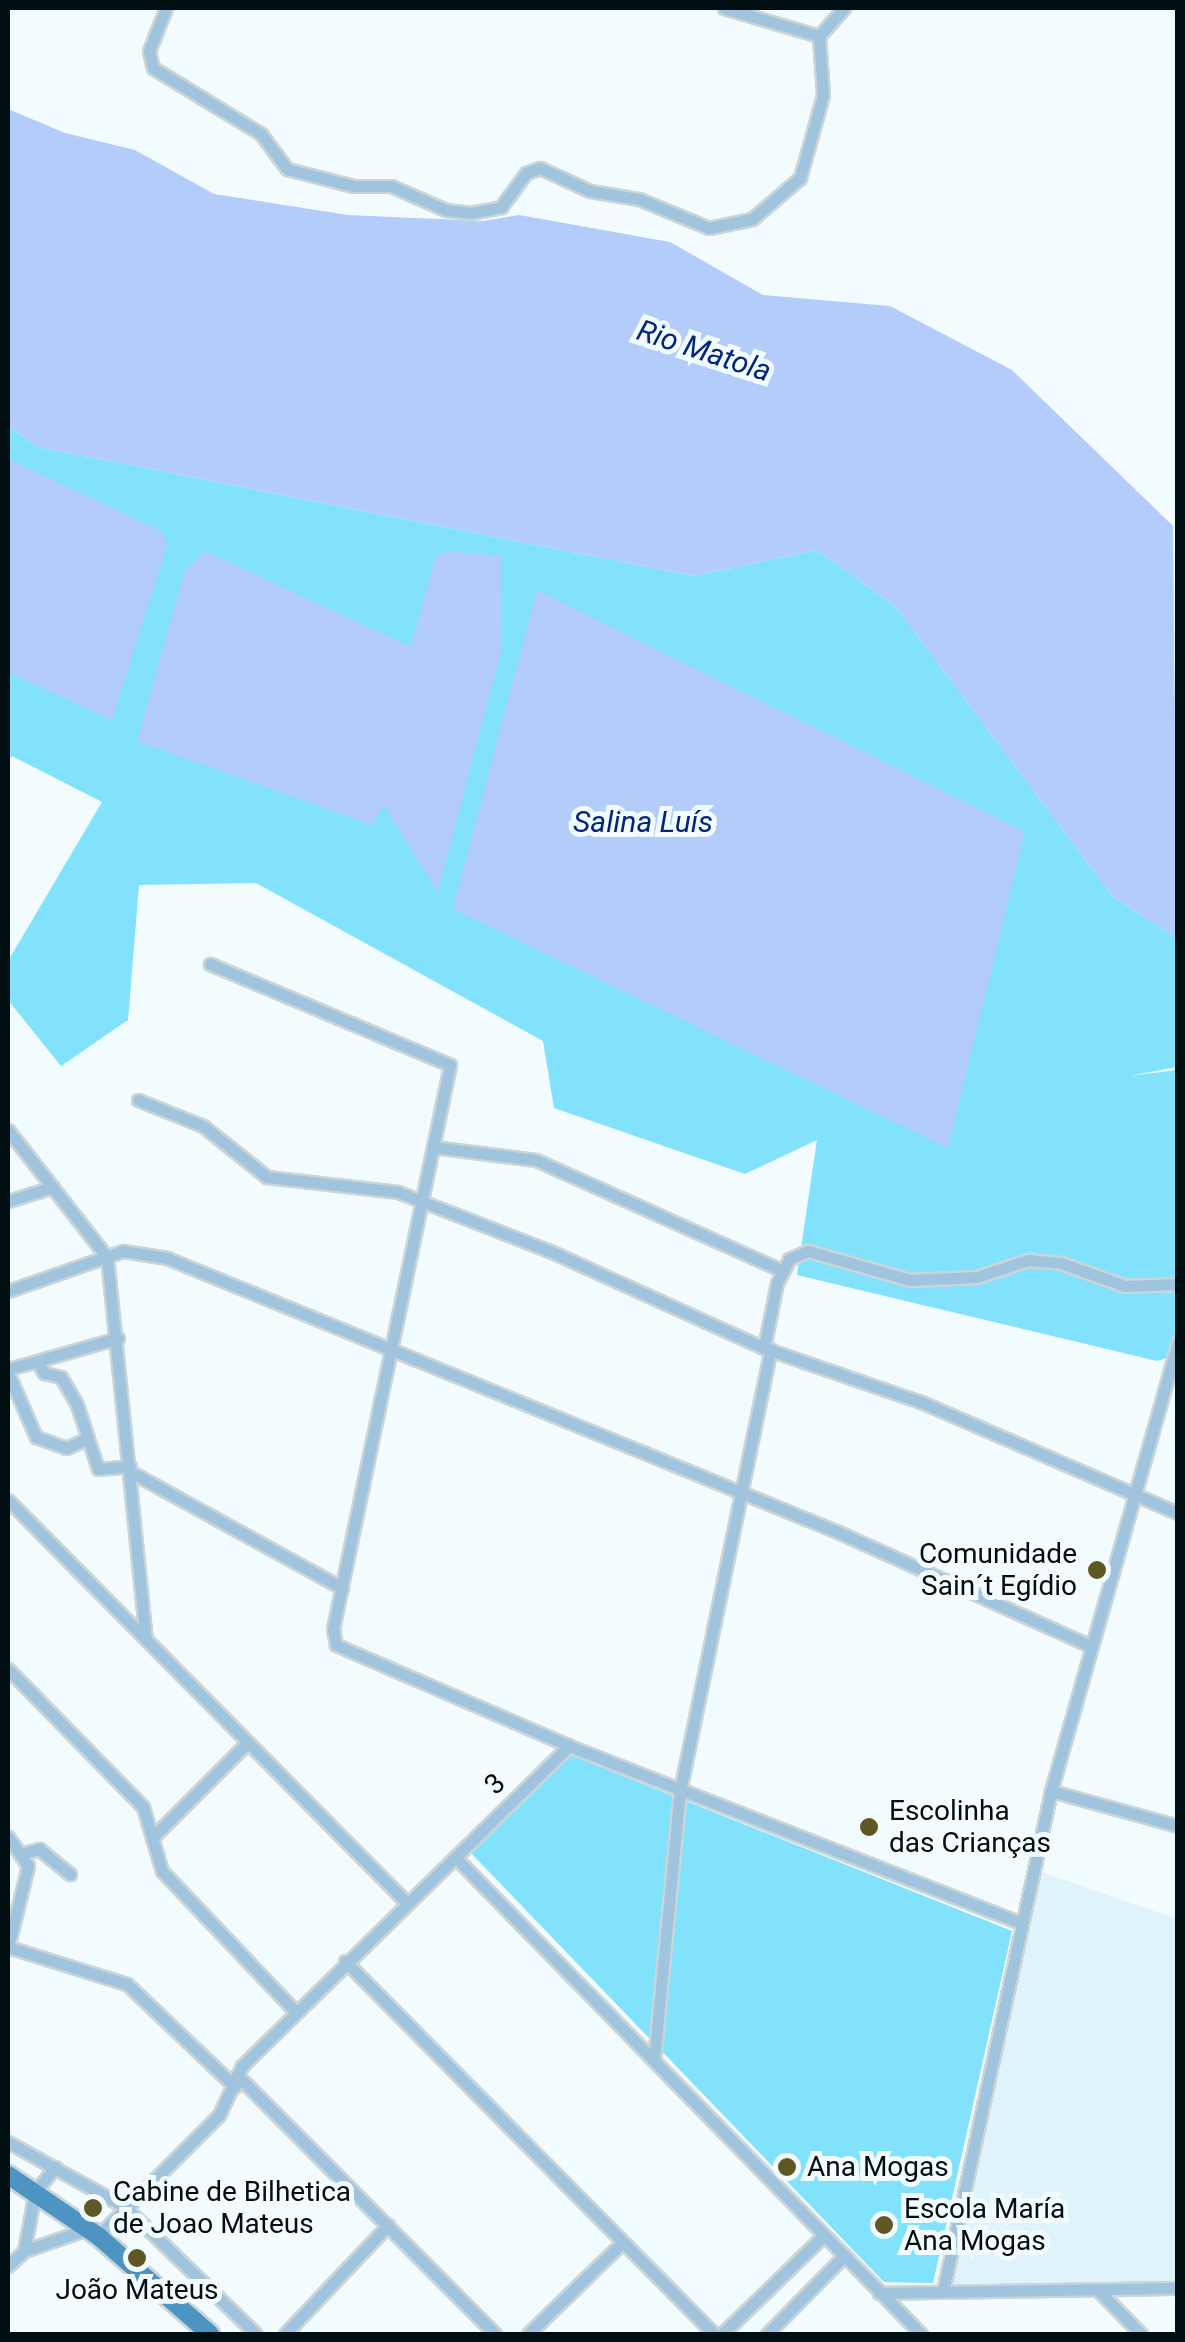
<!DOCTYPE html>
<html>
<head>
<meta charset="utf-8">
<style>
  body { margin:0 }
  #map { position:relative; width:1185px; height:2342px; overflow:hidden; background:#f2fbfd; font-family:Roboto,sans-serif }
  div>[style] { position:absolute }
  .built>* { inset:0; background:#dff4fa }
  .green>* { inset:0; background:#82e1fb }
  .water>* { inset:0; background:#b4ccfa }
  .roads { filter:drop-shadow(2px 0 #cbd5d7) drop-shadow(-2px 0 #cbd5d7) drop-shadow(0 2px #cbd5d7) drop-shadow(0 -2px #cbd5d7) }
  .street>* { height:11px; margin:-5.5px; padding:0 5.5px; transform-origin:5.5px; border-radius:5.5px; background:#a0c4dd }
  .primary>* { height:18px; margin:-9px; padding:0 9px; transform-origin:9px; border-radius:9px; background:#4e94c3 }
  .dots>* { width:28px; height:28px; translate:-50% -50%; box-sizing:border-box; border:5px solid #f2fbfd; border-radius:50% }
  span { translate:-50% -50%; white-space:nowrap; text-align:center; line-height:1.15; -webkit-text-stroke:10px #f2fbfd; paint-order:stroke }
  .poi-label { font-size:28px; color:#010e12 }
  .right { translate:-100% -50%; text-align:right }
  .left { translate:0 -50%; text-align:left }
  .street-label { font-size:28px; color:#010e12 }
  .water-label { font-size:30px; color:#03267a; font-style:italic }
  .frame { position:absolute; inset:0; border:10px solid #010e12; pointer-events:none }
</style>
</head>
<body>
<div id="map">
  <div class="built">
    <div style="clip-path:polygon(1038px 1871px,1177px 1919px,1177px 2284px,950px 2284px)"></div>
  </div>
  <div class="green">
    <div style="clip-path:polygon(8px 426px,38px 447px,694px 576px,817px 550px,895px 606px,1113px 897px,1177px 938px,1177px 1067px,1129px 1076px,1177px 1070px,1177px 1355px,1157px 1361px,797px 1275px,817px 1140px,745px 1174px,554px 1108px,543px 1041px,256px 883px,139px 885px,128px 1020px,61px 1066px,8px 1000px,8px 961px,102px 802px,12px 756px,8px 761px)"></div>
    <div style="clip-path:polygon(568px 1754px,1012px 1931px,933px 2283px,884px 2282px,470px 1852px)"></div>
  </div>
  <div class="water">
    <div style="clip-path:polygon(8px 109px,65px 133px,135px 150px,214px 194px,348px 215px,483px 221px,519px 215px,670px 242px,763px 295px,890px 306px,1012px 370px,1173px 526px,1177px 938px,1113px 897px,895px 606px,817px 550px,694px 576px,38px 447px,8px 426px)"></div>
    <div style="clip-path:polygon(8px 459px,163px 532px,167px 545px,112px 720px,8px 672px)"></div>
    <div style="clip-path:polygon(204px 551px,411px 647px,436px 556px,449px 551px,501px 556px,502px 647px,438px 892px,384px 806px,372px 825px,137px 741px,185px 571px)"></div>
    <div style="clip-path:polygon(537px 590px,1025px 832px,948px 1148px,453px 909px)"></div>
  </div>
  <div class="roads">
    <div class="street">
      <div style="left:166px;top:8px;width:46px;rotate:111.6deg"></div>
      <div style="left:149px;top:51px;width:17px;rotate:77deg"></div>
      <div style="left:153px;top:68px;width:127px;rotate:31.4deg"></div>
      <div style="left:261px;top:134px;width:44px;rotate:53.4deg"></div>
      <div style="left:287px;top:169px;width:68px;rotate:14.4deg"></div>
      <div style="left:353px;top:186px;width:38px"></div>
      <div style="left:391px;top:186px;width:60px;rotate:23.6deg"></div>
      <div style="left:446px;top:210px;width:25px;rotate:7deg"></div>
      <div style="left:471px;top:213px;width:31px;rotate:-11deg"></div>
      <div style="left:501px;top:207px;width:42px;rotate:-53.7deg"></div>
      <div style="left:526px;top:173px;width:15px;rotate:-20deg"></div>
      <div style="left:540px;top:168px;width:55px;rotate:24.7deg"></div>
      <div style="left:590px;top:191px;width:50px;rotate:9.3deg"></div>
      <div style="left:639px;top:199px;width:76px;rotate:22.5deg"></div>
      <div style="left:709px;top:228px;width:44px;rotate:-11.8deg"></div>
      <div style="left:752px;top:219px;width:63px;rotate:-40.5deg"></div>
      <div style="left:800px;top:178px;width:86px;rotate:-74.5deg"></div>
      <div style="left:823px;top:95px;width:59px;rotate:-93.9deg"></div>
      <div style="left:724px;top:8px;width:99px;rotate:16.4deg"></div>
      <div style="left:819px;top:36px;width:38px;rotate:-48deg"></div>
      <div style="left:210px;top:964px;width:260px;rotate:22.8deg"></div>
      <div style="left:450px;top:1065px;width:576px;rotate:101.72deg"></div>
      <div style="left:333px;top:1629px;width:16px;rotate:79deg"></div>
      <div style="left:336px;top:1645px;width:254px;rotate:23.4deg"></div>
      <div style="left:569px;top:1746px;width:485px;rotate:21.4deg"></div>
      <div style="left:138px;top:1100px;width:70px;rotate:21.8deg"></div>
      <div style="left:203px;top:1126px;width:82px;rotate:38.6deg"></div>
      <div style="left:267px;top:1177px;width:132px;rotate:6.5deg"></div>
      <div style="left:398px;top:1192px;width:165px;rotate:21.3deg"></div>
      <div style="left:552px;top:1252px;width:233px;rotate:24.4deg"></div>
      <div style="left:764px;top:1348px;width:166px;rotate:19deg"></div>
      <div style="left:921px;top:1402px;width:280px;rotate:23.4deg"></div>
      <div style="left:8px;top:1130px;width:161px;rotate:52.1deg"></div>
      <div style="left:107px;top:1257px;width:383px;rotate:84.2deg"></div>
      <div style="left:433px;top:1147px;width:104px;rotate:7.2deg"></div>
      <div style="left:536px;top:1160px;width:271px;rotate:24.2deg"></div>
      <div style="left:8px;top:1201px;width:47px;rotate:-17.3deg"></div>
      <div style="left:8px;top:1291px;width:122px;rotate:-19.2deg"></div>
      <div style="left:123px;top:1251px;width:45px;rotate:9deg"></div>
      <div style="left:167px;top:1258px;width:725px;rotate:22.21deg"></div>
      <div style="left:838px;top:1532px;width:277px;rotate:24.3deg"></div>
      <div style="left:118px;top:1338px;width:84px;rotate:164.1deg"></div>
      <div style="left:37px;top:1361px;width:14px;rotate:60deg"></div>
      <div style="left:44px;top:1373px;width:17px;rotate:13deg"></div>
      <div style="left:61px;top:1377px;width:32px;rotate:60deg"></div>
      <div style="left:77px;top:1405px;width:67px;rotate:71.8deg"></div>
      <div style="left:98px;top:1469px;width:32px;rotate:-5deg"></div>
      <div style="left:764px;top:1348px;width:66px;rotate:-78.7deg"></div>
      <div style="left:777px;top:1283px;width:27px;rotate:-63deg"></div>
      <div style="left:789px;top:1259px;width:21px;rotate:-23deg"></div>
      <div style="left:808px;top:1251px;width:106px;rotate:15.9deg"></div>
      <div style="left:910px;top:1280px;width:67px;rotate:-2.6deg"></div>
      <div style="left:977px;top:1277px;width:54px;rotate:-18.4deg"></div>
      <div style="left:1028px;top:1260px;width:33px;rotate:5deg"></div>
      <div style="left:1061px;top:1263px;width:68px;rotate:19.8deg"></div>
      <div style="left:1125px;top:1286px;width:53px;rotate:-2.2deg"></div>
      <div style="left:8px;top:1369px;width:30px;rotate:-15deg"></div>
      <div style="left:8px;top:1373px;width:70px;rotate:66.4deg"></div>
      <div style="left:36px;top:1437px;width:32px;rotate:20deg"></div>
      <div style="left:66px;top:1448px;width:24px;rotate:-24deg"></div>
      <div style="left:131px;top:1472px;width:241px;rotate:28.8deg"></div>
      <div style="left:8px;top:1500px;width:567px;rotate:45.29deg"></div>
      <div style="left:8px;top:1669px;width:193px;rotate:45.6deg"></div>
      <div style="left:143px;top:1807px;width:67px;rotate:73.5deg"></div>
      <div style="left:162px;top:1871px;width:193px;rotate:46.5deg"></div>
      <div style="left:1051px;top:1791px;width:132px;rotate:15.4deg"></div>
      <div style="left:8px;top:1837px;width:35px;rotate:55deg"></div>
      <div style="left:28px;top:1866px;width:83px;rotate:103.9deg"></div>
      <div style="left:152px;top:1838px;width:134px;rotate:-45deg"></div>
      <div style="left:24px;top:1853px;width:16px;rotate:-15deg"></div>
      <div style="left:39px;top:1849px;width:40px;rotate:39deg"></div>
      <div style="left:455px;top:1857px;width:667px;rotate:45.67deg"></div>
      <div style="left:8px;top:1947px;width:125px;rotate:17.3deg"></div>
      <div style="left:127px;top:1984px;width:149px;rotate:43.6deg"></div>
      <div style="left:345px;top:1961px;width:525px;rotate:45.31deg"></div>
      <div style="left:654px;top:2060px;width:270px;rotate:-84.5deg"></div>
      <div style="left:680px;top:1791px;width:451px;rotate:-78.4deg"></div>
      <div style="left:237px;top:2075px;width:366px;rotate:45.1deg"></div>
      <div style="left:8px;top:2142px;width:134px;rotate:29.1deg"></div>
      <div style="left:125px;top:2207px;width:182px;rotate:44.1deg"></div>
      <div style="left:98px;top:2236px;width:171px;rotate:-45deg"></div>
      <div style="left:219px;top:2115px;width:54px;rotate:-64.9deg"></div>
      <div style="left:242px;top:2066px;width:458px;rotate:-44.4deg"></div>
      <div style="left:24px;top:2251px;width:60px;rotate:-79.4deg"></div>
      <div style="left:35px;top:2192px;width:32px;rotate:-51deg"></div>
      <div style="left:8px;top:2266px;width:22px;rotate:-43deg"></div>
      <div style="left:24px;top:2251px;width:67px;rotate:-19.2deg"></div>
      <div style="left:1098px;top:2290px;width:62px;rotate:45.7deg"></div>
      <div style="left:943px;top:2291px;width:512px;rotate:-77.81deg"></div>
      <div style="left:1051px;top:1791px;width:467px;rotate:-74.2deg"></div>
      <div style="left:879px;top:2293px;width:299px;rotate:-1deg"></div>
      <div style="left:285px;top:2334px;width:150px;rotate:-46.6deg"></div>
      <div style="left:528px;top:2334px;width:131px;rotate:-44.1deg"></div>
      <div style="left:722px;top:2334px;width:142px;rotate:-44.1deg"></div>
      <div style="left:767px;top:2334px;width:110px;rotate:-45.4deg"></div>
    </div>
    <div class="primary">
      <div style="left:8px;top:2175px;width:109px;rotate:34.1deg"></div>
      <div style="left:98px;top:2236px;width:149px;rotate:41.2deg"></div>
    </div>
  </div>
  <div class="dots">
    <div style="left:1097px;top:1570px;background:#5f5824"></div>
    <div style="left:869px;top:1827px;background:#5f5824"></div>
    <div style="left:787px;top:2167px;background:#5f5824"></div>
    <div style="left:93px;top:2208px;background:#5f5824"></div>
    <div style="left:884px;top:2225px;background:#5f5824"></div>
    <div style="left:137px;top:2258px;background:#5f5824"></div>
  </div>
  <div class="poi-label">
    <span class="right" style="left:1077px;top:1570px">Comunidade<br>Sain´t Egídio</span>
    <span class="left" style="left:889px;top:1827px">Escolinha<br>das Crianças</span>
    <span class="left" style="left:807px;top:2167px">Ana Mogas</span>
    <span class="left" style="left:113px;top:2208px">Cabine de Bilhetica<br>de Joao Mateus</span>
    <span class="left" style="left:904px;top:2225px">Escola María<br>Ana Mogas</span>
    <span style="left:137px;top:2290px">João Mateus</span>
  </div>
  <div class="street-label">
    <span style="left:495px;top:1784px;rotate:-44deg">3</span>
  </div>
  <div class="water-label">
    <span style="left:704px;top:351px;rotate:18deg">Rio Matola</span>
    <span style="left:643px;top:822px">Salina Luís</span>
  </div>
  <div class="frame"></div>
</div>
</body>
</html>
